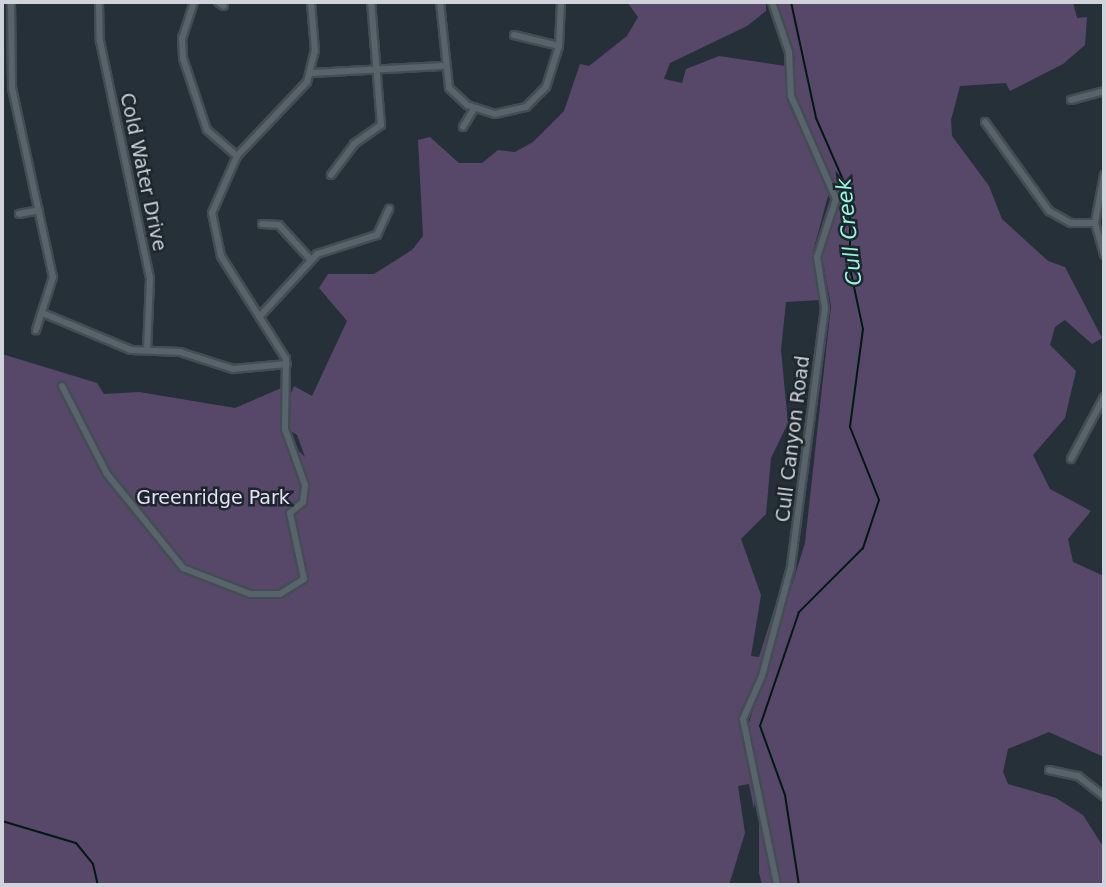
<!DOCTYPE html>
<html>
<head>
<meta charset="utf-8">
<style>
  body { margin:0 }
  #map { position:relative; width:1106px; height:887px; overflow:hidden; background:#263038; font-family:"DejaVu Sans",sans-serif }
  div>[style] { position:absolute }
  .green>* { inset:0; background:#57486a }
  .stream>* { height:2px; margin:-1px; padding:0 1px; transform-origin:1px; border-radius:1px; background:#001a13 }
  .roads { filter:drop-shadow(2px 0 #444d53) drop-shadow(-2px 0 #444d53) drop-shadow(0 2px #444d53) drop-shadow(0 -2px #444d53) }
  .minor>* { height:6px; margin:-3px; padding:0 3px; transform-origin:3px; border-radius:3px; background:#58636b }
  span { translate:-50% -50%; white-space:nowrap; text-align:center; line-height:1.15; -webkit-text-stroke:5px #1c262d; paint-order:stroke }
  .street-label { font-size:19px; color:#ced4d9 }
  .park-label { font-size:19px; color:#e9defa }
  .water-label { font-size:21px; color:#98f7de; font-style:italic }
  .frame { position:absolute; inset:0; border:4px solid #ced4d9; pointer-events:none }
</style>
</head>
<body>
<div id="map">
  <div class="green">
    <div style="clip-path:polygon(627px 2px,766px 2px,766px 11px,747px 26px,670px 63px,664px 79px,682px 83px,686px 69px,719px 56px,786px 66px,787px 101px,829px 192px,813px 252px,819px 300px,786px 302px,781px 350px,788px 423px,771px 458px,766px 514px,741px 539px,761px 595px,751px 656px,759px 657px,784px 578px,760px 671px,741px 710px,755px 796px,754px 809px,749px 784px,738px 786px,745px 833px,729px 885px,2px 885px,2px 354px,97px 383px,104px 394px,139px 392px,235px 408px,286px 386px,285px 438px,305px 457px,297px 435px,286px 428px,289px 398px,294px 386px,312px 396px,347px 321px,319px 288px,328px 274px,374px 274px,412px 250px,423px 236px,418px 140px,430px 137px,459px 163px,482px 163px,498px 150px,515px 152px,533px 142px,564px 111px,580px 64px,589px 66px,627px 36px,638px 17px)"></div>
    <div style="clip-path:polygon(777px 2px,1073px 2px,1077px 18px,1087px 17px,1085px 45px,1063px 64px,1010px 91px,1006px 83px,960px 86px,951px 120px,952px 136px,989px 186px,1002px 219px,1048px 261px,1065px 267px,1102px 338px,1092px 344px,1065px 320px,1055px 327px,1050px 345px,1076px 371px,1065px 418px,1033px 455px,1050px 489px,1091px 511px,1068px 539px,1073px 562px,1104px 576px,1104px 757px,1049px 732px,1008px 749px,1003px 772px,1008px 784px,1056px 798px,1083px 815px,1104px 848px,1104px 885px,782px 885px,748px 726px,805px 543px,831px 306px,822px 257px,841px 200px,794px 95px,795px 58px)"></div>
    <div style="clip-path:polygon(759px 810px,768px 863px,772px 885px,762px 885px,759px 873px)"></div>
  </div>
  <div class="stream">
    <div style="left:791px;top:2px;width:119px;rotate:77.8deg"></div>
    <div style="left:816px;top:118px;width:85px;rotate:66.4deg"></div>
    <div style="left:850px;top:196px;width:72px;rotate:90deg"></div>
    <div style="left:850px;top:268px;width:62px;rotate:78deg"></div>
    <div style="left:863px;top:329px;width:99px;rotate:97.6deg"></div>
    <div style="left:850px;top:427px;width:79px;rotate:68.3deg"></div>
    <div style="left:879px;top:500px;width:51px;rotate:108.4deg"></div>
    <div style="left:863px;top:548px;width:91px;rotate:135deg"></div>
    <div style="left:799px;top:612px;width:120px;rotate:108.9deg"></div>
    <div style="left:760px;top:726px;width:73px;rotate:70.1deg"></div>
    <div style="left:785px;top:795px;width:91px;rotate:81.2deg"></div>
    <div style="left:2px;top:821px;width:77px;rotate:16.6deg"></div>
    <div style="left:76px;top:843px;width:27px;rotate:51deg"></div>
    <div style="left:93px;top:864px;width:22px;rotate:77deg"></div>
  </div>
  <div class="roads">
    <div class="minor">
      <div style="left:11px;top:2px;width:86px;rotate:89.3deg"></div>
      <div style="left:12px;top:88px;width:193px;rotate:77.8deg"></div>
      <div style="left:53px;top:277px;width:56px;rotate:107.8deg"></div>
      <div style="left:99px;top:2px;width:39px;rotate:89deg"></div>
      <div style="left:100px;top:41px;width:243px;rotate:78.1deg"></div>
      <div style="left:150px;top:279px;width:71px;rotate:92.4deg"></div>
      <div style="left:194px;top:2px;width:38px;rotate:108deg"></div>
      <div style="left:182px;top:38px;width:20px;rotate:87deg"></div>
      <div style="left:183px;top:58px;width:76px;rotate:71.6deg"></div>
      <div style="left:207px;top:130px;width:40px;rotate:41deg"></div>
      <div style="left:218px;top:2px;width:7px;rotate:34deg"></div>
      <div style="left:440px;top:2px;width:86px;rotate:84deg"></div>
      <div style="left:449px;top:88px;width:25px;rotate:43deg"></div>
      <div style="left:467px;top:105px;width:29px;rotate:18deg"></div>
      <div style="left:495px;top:114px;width:32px;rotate:-13deg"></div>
      <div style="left:526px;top:107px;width:28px;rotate:-45deg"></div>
      <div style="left:546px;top:87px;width:43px;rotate:-72.4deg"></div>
      <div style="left:559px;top:46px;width:44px;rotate:-87.4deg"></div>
      <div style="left:772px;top:2px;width:53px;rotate:71.2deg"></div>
      <div style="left:789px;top:52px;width:44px;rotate:87.4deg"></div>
      <div style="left:791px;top:96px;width:112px;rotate:66.4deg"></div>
      <div style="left:836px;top:199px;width:61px;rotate:108.1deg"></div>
      <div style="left:817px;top:257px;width:52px;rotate:81.1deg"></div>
      <div style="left:825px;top:308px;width:261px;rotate:97.5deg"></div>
      <div style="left:791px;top:567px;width:113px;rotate:104.9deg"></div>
      <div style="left:762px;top:676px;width:47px;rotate:113.8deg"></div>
      <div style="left:743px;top:719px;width:169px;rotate:78.4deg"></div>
      <div style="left:514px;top:35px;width:46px;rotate:13.7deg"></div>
      <div style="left:311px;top:73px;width:131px;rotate:-3.1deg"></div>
      <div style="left:1071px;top:100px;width:34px;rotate:-15deg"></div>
      <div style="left:985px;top:122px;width:110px;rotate:54.3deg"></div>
      <div style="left:1049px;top:211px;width:25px;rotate:29deg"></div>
      <div style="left:1071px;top:223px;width:24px"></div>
      <div style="left:463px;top:127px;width:21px;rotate:-59deg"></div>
      <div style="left:331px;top:175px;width:39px;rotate:-53deg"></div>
      <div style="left:354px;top:144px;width:33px;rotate:-35deg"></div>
      <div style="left:381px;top:125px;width:123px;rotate:-94.6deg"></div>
      <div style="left:1104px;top:175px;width:49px;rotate:100.6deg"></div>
      <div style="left:1095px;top:223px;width:33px;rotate:74deg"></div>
      <div style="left:19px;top:214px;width:20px;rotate:-11deg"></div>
      <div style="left:262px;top:224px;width:17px;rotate:3deg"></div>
      <div style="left:279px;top:225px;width:46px;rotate:47.6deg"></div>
      <div style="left:45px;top:314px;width:93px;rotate:22.7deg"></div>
      <div style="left:131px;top:350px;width:49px;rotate:2.3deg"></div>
      <div style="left:180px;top:352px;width:56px;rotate:17.8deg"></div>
      <div style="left:233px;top:369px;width:54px;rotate:-5.3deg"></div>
      <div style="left:261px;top:315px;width:83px;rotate:-47.4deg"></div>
      <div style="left:317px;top:254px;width:63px;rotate:-17.6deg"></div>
      <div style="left:377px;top:235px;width:29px;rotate:-65deg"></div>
      <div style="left:62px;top:386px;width:99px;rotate:62.9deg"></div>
      <div style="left:107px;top:474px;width:121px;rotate:51deg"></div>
      <div style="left:183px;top:568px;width:72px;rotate:21.2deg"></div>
      <div style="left:250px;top:594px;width:30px"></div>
      <div style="left:280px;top:594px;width:28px;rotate:-32deg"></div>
      <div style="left:304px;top:579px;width:67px;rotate:-102deg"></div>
      <div style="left:290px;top:513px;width:17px;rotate:-40deg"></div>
      <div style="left:303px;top:502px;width:17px;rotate:-83deg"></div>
      <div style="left:305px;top:485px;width:59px;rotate:-109.7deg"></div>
      <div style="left:285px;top:429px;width:70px;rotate:-89.2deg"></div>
      <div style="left:286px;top:359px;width:122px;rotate:-122.3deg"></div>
      <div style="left:221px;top:256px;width:44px;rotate:-101.8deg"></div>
      <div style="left:212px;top:213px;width:62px;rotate:-66.3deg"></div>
      <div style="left:237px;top:156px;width:102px;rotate:-46.6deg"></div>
      <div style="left:307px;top:82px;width:32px;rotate:-76deg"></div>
      <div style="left:315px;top:51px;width:49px;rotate:-94.7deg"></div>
      <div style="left:1071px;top:459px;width:70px;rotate:-62deg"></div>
      <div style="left:1049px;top:770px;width:30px;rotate:12deg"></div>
      <div style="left:1078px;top:776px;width:33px;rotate:38deg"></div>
    </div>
  </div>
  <div class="street-label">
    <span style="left:143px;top:172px;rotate:78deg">Cold Water Drive</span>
    <span style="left:793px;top:439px;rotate:-83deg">Cull Canyon Road</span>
  </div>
  <div class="park-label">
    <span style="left:213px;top:498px">Greenridge Park</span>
  </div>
  <div class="water-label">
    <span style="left:849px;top:232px;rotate:-96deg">Cull Creek</span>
  </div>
  <div class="frame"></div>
</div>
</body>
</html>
